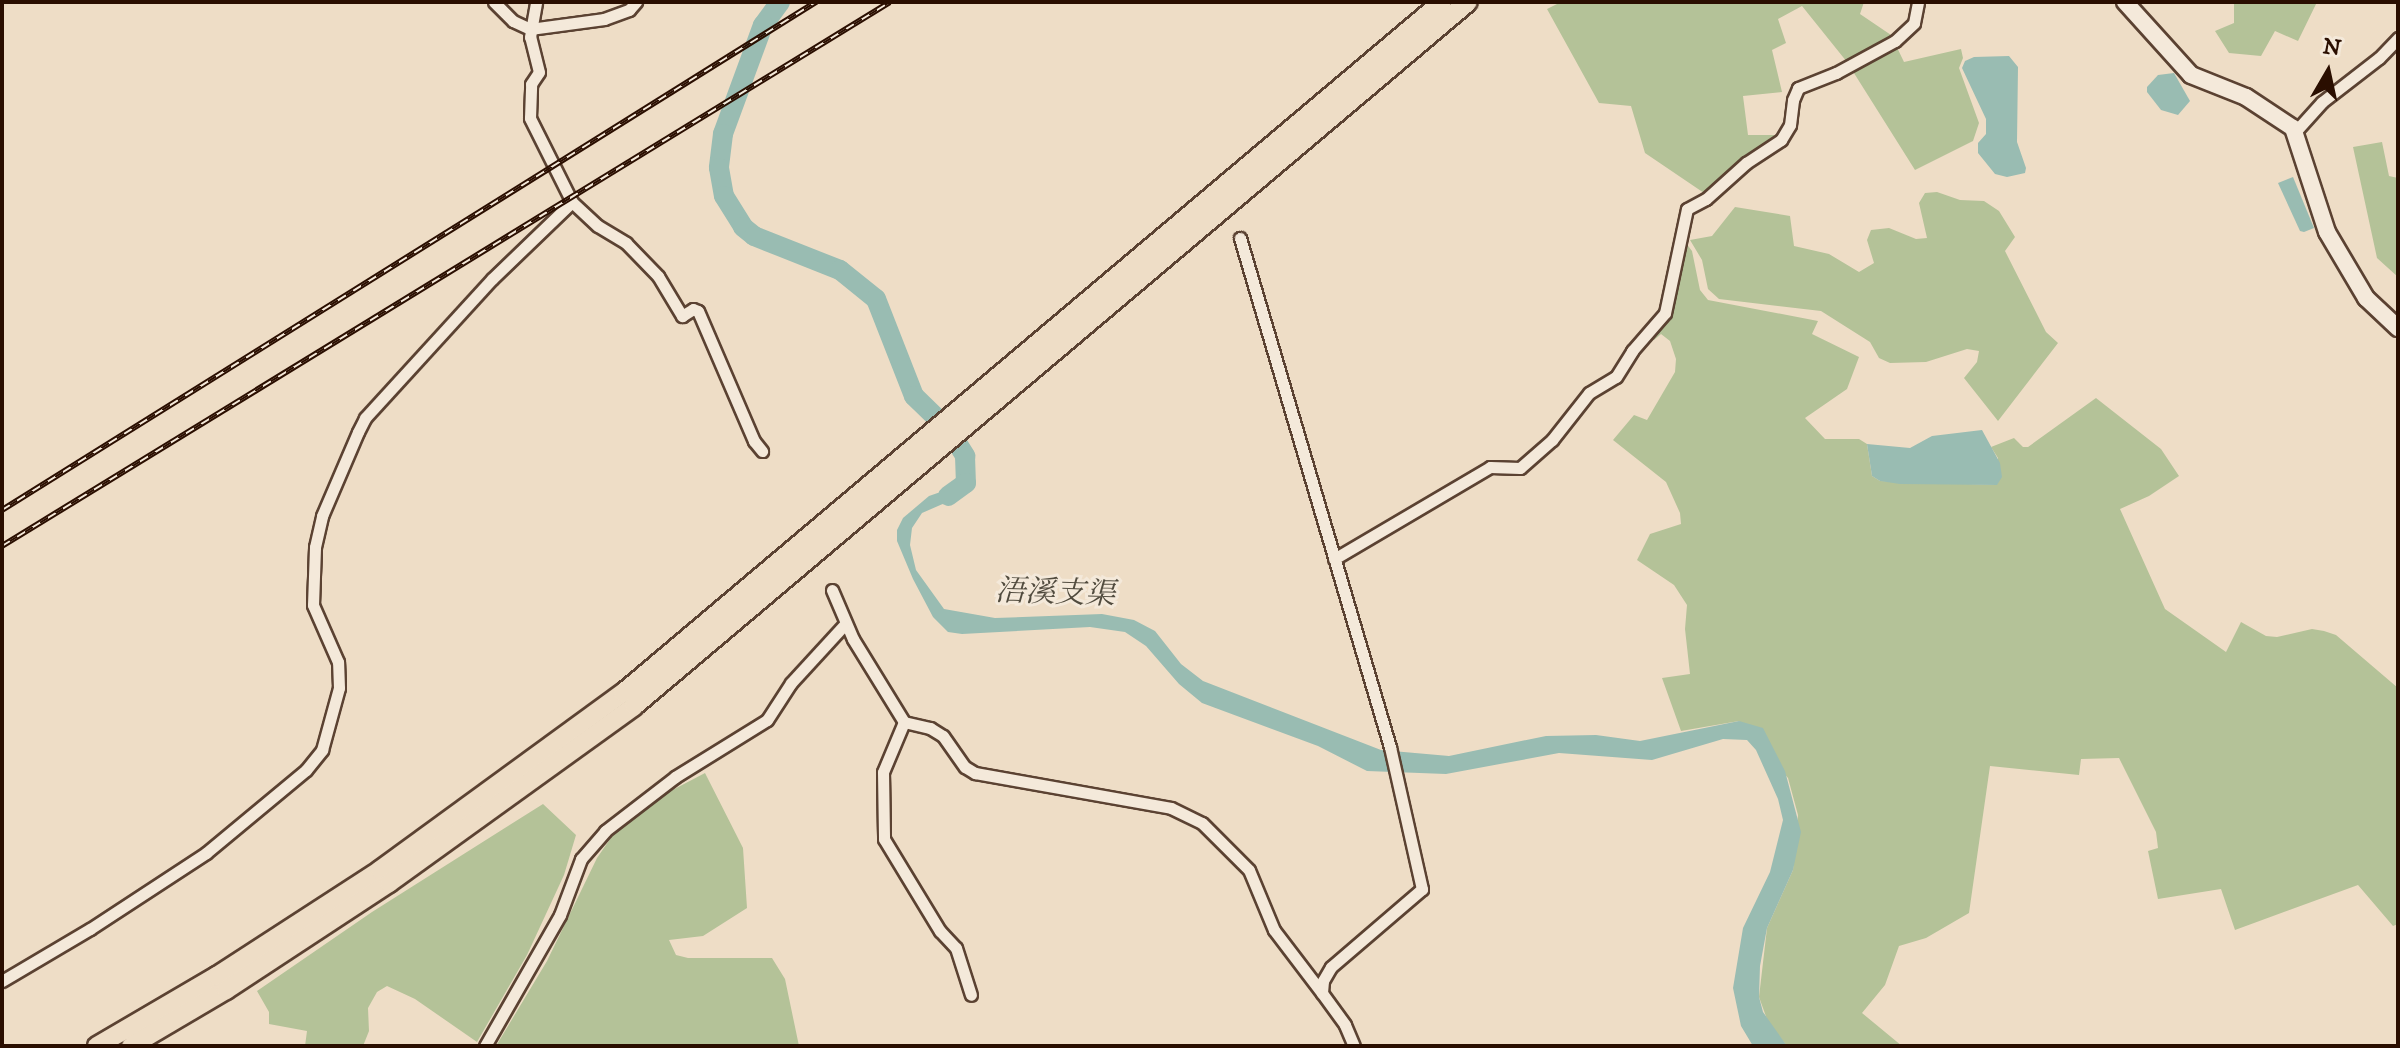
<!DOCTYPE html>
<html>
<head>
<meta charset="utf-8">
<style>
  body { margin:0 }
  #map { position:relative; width:2400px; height:1048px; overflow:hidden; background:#eeddc6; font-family:"IM FELL DW Pica","Noto Serif SC",serif }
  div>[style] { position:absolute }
  .green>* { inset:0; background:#b4c298 }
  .water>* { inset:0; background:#99bcb2 }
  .river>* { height:20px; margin:-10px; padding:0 10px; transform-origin:10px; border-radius:10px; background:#99bcb2 }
  .roads { filter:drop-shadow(2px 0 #5b4232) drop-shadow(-2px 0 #5b4232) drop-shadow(0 2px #5b4232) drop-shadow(0 -2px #5b4232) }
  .street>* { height:11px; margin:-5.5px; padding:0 5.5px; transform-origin:5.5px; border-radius:5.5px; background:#f4e9da }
  .secondary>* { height:16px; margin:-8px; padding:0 8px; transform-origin:8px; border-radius:8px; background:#f4e9da }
  .primary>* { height:18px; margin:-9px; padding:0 9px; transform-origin:9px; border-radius:9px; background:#eeddc6 }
  .rail>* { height:6px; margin-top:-3px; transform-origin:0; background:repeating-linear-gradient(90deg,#f4e9da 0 9px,#2a0e00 0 18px); box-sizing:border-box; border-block:2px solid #2a0e00 }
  span { translate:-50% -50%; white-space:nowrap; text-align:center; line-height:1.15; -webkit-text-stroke:6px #f4e9da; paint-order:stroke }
  .water-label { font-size:30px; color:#514b3e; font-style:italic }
  .frame { position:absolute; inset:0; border:4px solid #2a0e00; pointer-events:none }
  .north { position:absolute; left:2288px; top:32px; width:80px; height:80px; -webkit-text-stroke:6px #f4e9da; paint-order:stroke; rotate:9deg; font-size:22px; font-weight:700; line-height:32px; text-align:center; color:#2a0e00 }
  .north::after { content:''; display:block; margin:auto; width:28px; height:36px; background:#2a0e00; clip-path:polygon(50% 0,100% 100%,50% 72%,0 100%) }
</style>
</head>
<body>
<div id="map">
  <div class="green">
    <div style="clip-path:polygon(1561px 2px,1864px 2px,1860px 14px,1891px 35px,1904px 62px,1961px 49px,1963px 58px,1959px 68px,1979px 123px,1973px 141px,1915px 170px,1847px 62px,1802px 6px,1778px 19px,1786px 43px,1772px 50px,1782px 92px,1743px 96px,1748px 135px,1782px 135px,1707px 195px,1645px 153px,1631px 106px,1599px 103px,1547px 9px)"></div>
    <div style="clip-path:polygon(2234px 2px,2317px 2px,2298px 41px,2275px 31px,2261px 56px,2229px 53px,2215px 31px,2234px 23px)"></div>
    <div style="clip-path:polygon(2382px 142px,2389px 176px,2398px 178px,2398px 277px,2377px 258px,2353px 147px)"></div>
    <div style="clip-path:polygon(1937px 192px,1960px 200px,1984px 201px,1999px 211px,2015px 237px,2005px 251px,2046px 332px,2058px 343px,1998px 421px,1964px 378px,1977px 362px,1979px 351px,1967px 349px,1926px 362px,1890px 363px,1879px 358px,1870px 342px,1821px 311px,1719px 299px,1708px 289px,1702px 260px,1690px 240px,1712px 236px,1735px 207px,1790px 216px,1794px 246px,1829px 254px,1859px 272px,1874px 263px,1867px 240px,1871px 230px,1889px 228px,1916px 239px,1927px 238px,1919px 203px,1925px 193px)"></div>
    <div style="clip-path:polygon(1685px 242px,1692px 251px,1700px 290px,1708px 300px,1818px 321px,1812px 334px,1859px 357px,1847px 389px,1805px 418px,1825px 439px,1859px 439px,1867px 444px,1872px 476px,1880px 481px,1997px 485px,1998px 458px,1991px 447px,2014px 438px,2023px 447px,2028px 447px,2096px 398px,2161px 449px,2179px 476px,2149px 496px,2120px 509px,2165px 609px,2226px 652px,2241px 622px,2266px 636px,2277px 637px,2312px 629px,2324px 631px,2336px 635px,2398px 688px,2398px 924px,2393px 926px,2358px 885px,2235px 930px,2221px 889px,2158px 899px,2148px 851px,2158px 848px,2156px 832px,2119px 758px,2081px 759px,2079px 775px,1990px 766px,1969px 913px,1926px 938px,1899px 946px,1885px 985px,1862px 1013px,1902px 1046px,1787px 1046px,1768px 1022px,1759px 997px,1767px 928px,1793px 870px,1798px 815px,1788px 778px,1739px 721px,1681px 731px,1662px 678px,1690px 674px,1685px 629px,1687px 605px,1674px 585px,1637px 560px,1650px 534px,1681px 524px,1680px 513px,1666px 482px,1613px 440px,1634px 415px,1647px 420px,1675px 372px,1676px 359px,1670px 341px,1661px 334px,1654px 340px,1649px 334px,1671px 309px)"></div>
    <div style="clip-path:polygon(705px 773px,743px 848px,747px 908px,703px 936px,669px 940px,676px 955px,688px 958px,772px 958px,785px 979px,799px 1046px,496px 1046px,547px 961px,597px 858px,617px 829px,663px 795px)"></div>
    <div style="clip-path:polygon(543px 804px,576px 835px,564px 875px,527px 955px,477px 1042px,415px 999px,387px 986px,377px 992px,368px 1008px,369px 1031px,363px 1046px,305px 1046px,307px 1031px,269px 1024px,269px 1012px,257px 991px,372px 912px)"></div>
  </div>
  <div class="water">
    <div style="clip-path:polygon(2009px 56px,2018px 67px,2017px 142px,2026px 168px,2025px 173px,2007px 177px,1995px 174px,1978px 153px,1978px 143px,1986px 134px,1986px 119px,1962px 68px,1965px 61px,1974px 57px)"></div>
    <div style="clip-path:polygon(2174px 73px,2190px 101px,2178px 115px,2161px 110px,2147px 92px,2147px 87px,2158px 75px)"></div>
    <div style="clip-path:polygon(2293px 177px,2314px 228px,2304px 232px,2300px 231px,2278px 183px)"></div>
    <div style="clip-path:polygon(1982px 430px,2000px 463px,2002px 477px,1997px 485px,1900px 484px,1880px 481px,1872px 476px,1867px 444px,1910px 448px,1932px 436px)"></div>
    <div style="clip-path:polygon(960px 481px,972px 482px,961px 496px,922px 513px,912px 528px,910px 545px,916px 570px,944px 609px,995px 618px,1102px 614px,1134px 620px,1155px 631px,1181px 664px,1203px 681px,1381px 750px,1449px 756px,1546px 736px,1596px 735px,1640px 741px,1739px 721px,1763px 728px,1785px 771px,1801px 832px,1793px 870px,1767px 928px,1760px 966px,1759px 997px,1763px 1012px,1787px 1046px,1753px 1046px,1741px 1026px,1733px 988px,1743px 928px,1770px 872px,1783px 820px,1778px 799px,1756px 750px,1747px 740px,1723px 739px,1652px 760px,1559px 753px,1446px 774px,1367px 771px,1318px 746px,1202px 703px,1179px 684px,1146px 646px,1125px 632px,1090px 627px,962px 634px,948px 632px,933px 617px,913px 579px,897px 541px,897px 530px,903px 518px,929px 496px,952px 488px)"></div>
  </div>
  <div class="river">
    <div style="left:780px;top:2px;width:29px;rotate:126deg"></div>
    <div style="left:763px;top:25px;width:116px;rotate:110.2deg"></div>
    <div style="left:723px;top:134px;width:34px;rotate:97deg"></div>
    <div style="left:719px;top:168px;width:28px;rotate:80deg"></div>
    <div style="left:724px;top:196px;width:36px;rotate:58deg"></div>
    <div style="left:743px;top:227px;width:14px;rotate:39deg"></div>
    <div style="left:754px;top:236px;width:92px;rotate:21.6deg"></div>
    <div style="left:840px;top:270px;width:46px;rotate:38.9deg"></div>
    <div style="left:876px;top:299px;width:104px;rotate:68.6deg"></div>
    <div style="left:914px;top:396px;width:49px;rotate:44.2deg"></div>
    <div style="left:949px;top:430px;width:31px;rotate:58deg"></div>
    <div style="left:965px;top:456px;width:27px;rotate:88deg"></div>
    <div style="left:966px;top:483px;width:22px;rotate:144deg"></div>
  </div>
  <div class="roads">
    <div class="street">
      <div style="left:494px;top:2px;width:27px;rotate:45deg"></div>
      <div style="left:513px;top:21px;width:19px;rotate:25deg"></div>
      <div style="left:530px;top:29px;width:75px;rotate:-7.7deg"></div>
      <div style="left:604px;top:19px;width:27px;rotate:-20deg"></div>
      <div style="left:629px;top:10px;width:11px;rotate:-49deg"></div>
      <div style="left:2295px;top:132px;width:40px;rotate:-48deg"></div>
      <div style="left:2322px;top:102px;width:72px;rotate:-37.7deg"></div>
      <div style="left:2379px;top:58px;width:28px;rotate:-46deg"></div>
      <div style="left:572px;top:202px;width:35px;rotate:43deg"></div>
      <div style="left:598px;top:226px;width:33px;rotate:31deg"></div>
      <div style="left:626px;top:243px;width:46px;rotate:45.9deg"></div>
      <div style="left:658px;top:276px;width:47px;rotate:59deg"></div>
      <div style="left:682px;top:316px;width:13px;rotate:-32deg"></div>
      <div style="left:693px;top:309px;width:5px;rotate:22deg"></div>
      <div style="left:698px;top:311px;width:142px;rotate:66.7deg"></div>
      <div style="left:754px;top:441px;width:13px;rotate:51deg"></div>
      <div style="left:1240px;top:238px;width:531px;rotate:73.58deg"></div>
      <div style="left:1390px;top:747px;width:146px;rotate:77.3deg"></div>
      <div style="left:1422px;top:889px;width:120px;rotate:139.4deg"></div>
      <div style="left:1331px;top:967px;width:16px;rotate:120deg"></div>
      <div style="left:1323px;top:981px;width:12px;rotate:95deg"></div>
      <div style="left:1322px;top:993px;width:39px;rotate:54deg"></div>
      <div style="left:1345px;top:1025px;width:23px;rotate:67deg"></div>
      <div style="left:1334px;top:559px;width:181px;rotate:-30.5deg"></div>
      <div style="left:1490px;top:467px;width:30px;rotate:2deg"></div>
      <div style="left:1520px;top:468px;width:43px;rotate:-41.2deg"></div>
      <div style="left:1552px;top:440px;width:60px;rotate:-51.8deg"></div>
      <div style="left:1589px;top:393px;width:31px;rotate:-31deg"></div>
      <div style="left:1616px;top:377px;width:31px;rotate:-58deg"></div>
      <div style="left:1632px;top:351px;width:50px;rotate:-49deg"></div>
      <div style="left:1665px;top:313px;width:106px;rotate:-78.1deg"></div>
      <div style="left:1687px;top:209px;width:21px;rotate:-28deg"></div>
      <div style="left:1706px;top:199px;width:54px;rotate:-42deg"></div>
      <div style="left:1746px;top:163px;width:42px;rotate:-33.3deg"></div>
      <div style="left:1781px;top:140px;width:17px;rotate:-59deg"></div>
      <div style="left:1790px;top:125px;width:25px;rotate:-83deg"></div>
      <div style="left:1793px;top:100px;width:13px;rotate:-67deg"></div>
      <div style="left:1798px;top:88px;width:41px;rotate:-21.5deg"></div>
      <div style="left:1836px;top:73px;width:67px;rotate:-28.5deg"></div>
      <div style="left:1895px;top:41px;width:26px;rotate:-43deg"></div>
      <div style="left:1914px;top:23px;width:21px;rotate:-79deg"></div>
      <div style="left:832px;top:590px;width:53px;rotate:66.8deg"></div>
      <div style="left:853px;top:639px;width:97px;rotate:58.4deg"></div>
      <div style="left:904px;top:722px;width:54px;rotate:112.8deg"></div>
      <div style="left:883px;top:772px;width:67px;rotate:89.1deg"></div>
      <div style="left:884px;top:839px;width:108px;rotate:58.7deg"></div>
      <div style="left:940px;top:931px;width:23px;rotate:47deg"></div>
      <div style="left:956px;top:948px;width:49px;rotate:72.3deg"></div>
      <div style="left:904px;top:722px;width:27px;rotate:13deg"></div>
      <div style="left:930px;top:728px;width:15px;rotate:32deg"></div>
      <div style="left:943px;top:736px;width:38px;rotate:55deg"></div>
      <div style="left:965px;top:767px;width:12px;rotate:31deg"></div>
      <div style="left:975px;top:773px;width:199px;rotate:10.1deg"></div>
      <div style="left:1171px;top:808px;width:34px;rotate:26deg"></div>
      <div style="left:1202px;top:823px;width:66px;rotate:45deg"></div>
      <div style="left:1249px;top:870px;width:65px;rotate:67.4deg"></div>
      <div style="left:1274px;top:930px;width:79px;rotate:52.7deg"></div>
      <div style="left:2px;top:981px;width:102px;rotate:-30.6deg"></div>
      <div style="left:90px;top:929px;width:139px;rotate:-33.2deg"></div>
      <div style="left:206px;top:853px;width:130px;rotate:-39.7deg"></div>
      <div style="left:306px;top:770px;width:26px;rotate:-51deg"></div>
      <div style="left:322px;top:750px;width:64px;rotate:-74.7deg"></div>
      <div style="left:339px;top:688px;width:26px;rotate:-92deg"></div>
      <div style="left:338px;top:662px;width:62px;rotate:-113.7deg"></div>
      <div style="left:313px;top:605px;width:58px;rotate:-88deg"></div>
      <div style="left:315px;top:547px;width:32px;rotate:-77deg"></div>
      <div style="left:322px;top:516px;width:91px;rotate:-66.8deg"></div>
      <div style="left:358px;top:432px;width:16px;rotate:-63deg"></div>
      <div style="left:365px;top:418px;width:188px;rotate:-47.6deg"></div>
      <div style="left:492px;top:279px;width:111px;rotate:-43.9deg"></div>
      <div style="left:572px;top:202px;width:94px;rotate:-116.6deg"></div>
      <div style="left:530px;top:118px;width:34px;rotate:-88deg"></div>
      <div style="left:531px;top:84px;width:14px;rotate:-56deg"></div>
      <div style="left:539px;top:72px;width:36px;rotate:-104deg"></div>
      <div style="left:530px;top:37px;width:36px;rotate:-80deg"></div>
      <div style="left:485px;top:1046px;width:151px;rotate:-60.2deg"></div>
      <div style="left:560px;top:915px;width:60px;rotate:-69.4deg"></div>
      <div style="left:581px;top:859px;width:37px;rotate:-49deg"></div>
      <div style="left:605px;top:831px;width:88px;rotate:-37.6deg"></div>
      <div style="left:675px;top:777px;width:108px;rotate:-31.8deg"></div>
      <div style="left:767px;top:720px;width:44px;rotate:-57deg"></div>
      <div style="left:791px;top:683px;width:80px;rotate:-47.5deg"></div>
    </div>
    <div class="secondary">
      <div style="left:2125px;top:2px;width:98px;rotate:47.9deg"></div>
      <div style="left:2191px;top:75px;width:59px;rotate:21.8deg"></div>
      <div style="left:2246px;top:97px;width:56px;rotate:33.4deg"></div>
      <div style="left:2293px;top:128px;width:109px;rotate:71.9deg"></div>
      <div style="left:2327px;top:232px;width:77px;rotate:59.4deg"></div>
      <div style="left:2366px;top:298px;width:44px;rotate:43.2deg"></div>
    </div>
    <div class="primary">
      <div style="left:97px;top:1046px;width:139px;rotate:-30.3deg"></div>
      <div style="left:217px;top:976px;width:194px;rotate:-33deg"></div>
      <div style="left:380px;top:870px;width:301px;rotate:-36.1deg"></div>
      <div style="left:623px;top:693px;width:1072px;rotate:-40.15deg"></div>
      <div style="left:131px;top:1046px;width:110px;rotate:-30.5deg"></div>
      <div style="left:226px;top:990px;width:195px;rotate:-33.3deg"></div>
      <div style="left:389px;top:883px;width:302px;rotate:-35.8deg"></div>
      <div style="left:634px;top:706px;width:1091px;rotate:-40.17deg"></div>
    </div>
  </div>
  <div class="rail">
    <div style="left:2px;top:510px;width:960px;rotate:-31.97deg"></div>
    <div style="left:2px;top:546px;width:1041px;rotate:-31.49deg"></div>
  </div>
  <div class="water-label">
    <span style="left:1055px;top:594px;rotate:2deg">浯溪支渠</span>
  </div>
  <div class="frame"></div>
  <div class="north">N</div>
</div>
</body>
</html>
